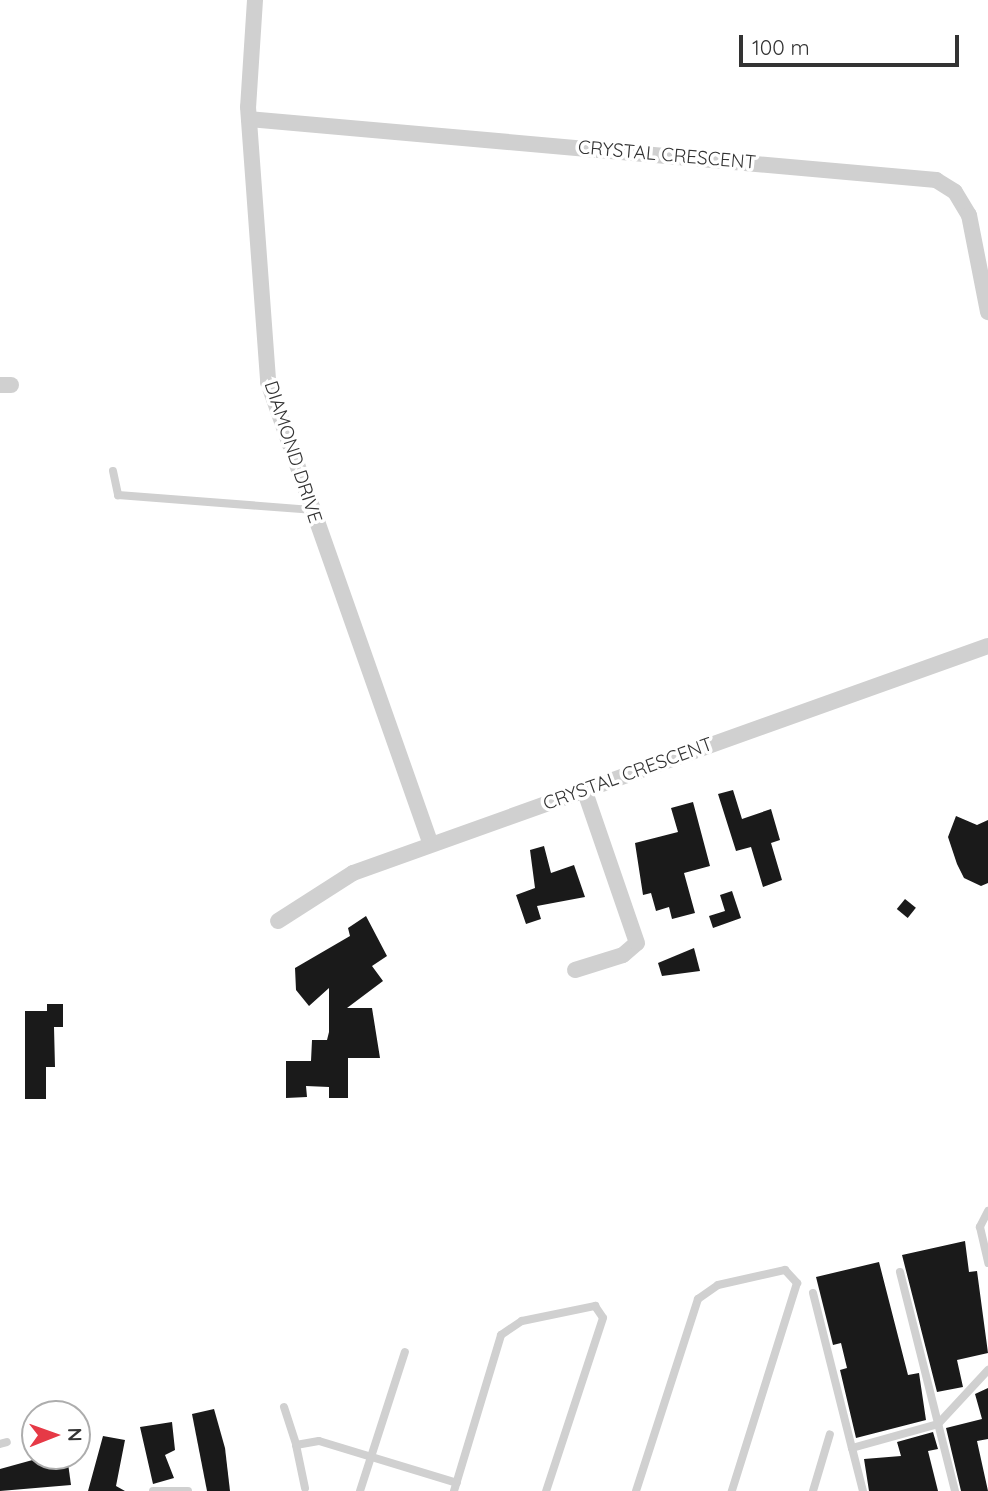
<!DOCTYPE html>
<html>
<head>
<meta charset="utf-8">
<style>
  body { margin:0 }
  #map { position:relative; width:988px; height:1491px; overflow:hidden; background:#fff; font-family:Quicksand,sans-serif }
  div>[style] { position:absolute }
  .building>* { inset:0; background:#1a1a1a; transform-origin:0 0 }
  .service>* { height:8px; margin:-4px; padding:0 4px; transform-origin:4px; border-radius:4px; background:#d0d0d0 }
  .minor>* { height:16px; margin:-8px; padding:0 8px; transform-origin:8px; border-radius:8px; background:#d0d0d0 }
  span { translate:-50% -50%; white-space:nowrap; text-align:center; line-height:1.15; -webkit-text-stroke:7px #fff; paint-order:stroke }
  .street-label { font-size:19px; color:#333 }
  .north { position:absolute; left:21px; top:1400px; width:70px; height:70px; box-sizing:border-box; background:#fff; border:2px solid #adadad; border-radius:50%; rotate:89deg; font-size:19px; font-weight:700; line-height:28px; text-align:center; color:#333 }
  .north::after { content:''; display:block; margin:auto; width:24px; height:32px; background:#e63946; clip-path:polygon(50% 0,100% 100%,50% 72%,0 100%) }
  .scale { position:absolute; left:739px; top:35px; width:220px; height:32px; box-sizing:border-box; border:4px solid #333; border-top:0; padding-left:9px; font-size:21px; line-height:24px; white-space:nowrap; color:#333; -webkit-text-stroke:5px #fff; paint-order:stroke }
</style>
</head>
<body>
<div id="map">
  <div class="building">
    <div style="clip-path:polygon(733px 790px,742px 819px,771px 809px,780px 840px,771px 843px,782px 880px,763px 887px,751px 847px,736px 851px,718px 794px)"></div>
    <div style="clip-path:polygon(693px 802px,710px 866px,684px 873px,695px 913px,672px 919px,669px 907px,656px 911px,651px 893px,643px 895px,635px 843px,678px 832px,671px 808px)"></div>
    <div style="clip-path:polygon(956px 816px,977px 825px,988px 820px,988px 883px,981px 886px,964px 878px,957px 864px,948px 837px)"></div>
    <div style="clip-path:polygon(544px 846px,551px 873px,574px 865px,585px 897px,537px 906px,541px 919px,526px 924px,516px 895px,535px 888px,530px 850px)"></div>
    <div style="clip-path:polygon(732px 891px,741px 918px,713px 928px,709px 916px,725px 911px,720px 895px)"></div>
    <div style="left:905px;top:899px;width:14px;height:13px;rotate:39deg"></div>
    <div style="clip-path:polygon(366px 916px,387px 956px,372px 966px,383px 981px,347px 1008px,372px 1008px,380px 1058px,348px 1058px,348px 1098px,329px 1098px,329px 1087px,306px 1086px,307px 1097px,286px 1098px,286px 1061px,311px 1061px,312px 1040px,327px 1040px,329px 1032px,329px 988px,309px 1006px,296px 990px,295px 968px,350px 936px,348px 928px)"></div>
    <div style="clip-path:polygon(694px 948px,700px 971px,662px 976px,658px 963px)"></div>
    <div style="clip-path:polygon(47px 1004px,63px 1004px,63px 1027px,54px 1027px,55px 1067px,46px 1067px,46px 1099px,25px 1099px,25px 1011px,47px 1011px)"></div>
    <div style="clip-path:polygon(965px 1241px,969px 1272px,977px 1271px,988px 1353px,957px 1360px,963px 1387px,937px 1392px,902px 1255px)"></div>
    <div style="clip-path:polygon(879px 1262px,908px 1375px,919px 1373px,926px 1420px,856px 1438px,840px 1370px,847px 1368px,841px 1343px,833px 1345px,816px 1277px)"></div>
    <div style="clip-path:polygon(988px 1388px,988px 1439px,977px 1441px,988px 1491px,961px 1491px,946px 1428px,982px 1419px,975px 1394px)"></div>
    <div style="clip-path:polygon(214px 1409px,225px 1448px,230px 1491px,207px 1491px,192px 1414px)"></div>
    <div style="clip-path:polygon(172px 1422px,175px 1450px,165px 1455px,174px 1478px,153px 1484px,140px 1427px)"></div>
    <div style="clip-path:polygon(933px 1432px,938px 1449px,928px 1451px,938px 1491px,869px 1491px,864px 1459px,901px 1456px,897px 1442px)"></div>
    <div style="clip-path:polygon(103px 1436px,125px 1440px,116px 1486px,125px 1491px,88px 1491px)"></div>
    <div style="clip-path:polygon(47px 1456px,67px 1456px,71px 1485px,0 1491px,0 1469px)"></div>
  </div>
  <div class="service">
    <div style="left:113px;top:471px;width:25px;rotate:78deg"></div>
    <div style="left:118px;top:495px;width:194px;rotate:4.4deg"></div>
    <div style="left:988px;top:1211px;width:18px;rotate:117deg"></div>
    <div style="left:980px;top:1227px;width:37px;rotate:77deg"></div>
    <div style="left:900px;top:1272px;width:226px;rotate:75.9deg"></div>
    <div style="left:813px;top:1293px;width:160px;rotate:75.9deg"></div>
    <div style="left:852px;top:1448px;width:89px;rotate:-15.6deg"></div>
    <div style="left:938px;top:1424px;width:74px;rotate:-47.2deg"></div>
    <div style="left:284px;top:1407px;width:40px;rotate:72deg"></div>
    <div style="left:0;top:1444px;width:7px;rotate:-16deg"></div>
    <div style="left:852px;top:1448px;width:44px;rotate:75.7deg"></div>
    <div style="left:305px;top:1488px;width:44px;rotate:-101.8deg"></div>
    <div style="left:296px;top:1445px;width:23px;rotate:-10deg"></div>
    <div style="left:319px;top:1441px;width:144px;rotate:16.9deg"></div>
    <div style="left:153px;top:1491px;width:35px"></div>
    <div style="left:360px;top:1491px;width:146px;rotate:-72.1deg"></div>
    <div style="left:454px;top:1491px;width:163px;rotate:-73.2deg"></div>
    <div style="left:501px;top:1335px;width:25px;rotate:-34deg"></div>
    <div style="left:522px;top:1321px;width:75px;rotate:-11.6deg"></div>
    <div style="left:595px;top:1306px;width:14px;rotate:56deg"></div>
    <div style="left:603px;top:1318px;width:182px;rotate:108.2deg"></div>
    <div style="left:636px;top:1491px;width:202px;rotate:-72.1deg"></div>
    <div style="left:698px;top:1299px;width:24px;rotate:-35deg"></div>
    <div style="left:718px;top:1285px;width:69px;rotate:-12.6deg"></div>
    <div style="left:785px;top:1270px;width:18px;rotate:47deg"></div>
    <div style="left:797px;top:1283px;width:218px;rotate:107.4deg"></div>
    <div style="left:813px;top:1491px;width:59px;rotate:-73.4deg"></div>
  </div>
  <div class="minor">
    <div style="left:255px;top:0;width:107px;rotate:93.7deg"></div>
    <div style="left:248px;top:107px;width:276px;rotate:85.8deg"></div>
    <div style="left:268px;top:382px;width:490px;rotate:70.6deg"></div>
    <div style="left:249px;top:119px;width:690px;rotate:5.07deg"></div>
    <div style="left:936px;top:180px;width:22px;rotate:32deg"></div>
    <div style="left:955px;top:192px;width:27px;rotate:59deg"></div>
    <div style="left:969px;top:215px;width:99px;rotate:78.9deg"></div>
    <div style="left:0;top:385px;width:11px"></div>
    <div style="left:278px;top:921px;width:89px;rotate:-32.6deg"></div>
    <div style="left:353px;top:873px;width:674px;rotate:-19.67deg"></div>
    <div style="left:575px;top:970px;width:50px;rotate:-17.4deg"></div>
    <div style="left:623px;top:955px;width:18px;rotate:-41deg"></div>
    <div style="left:637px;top:943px;width:163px;rotate:-109deg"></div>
  </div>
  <div class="street-label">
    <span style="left:667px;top:155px;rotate:5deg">CRYSTAL CRESCENT</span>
    <span style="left:293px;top:452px;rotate:72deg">DIAMOND DRIVE</span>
    <span style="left:628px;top:774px;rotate:-20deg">CRYSTAL CRESCENT</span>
  </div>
  <div class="north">N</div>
  <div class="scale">100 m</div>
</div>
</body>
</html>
